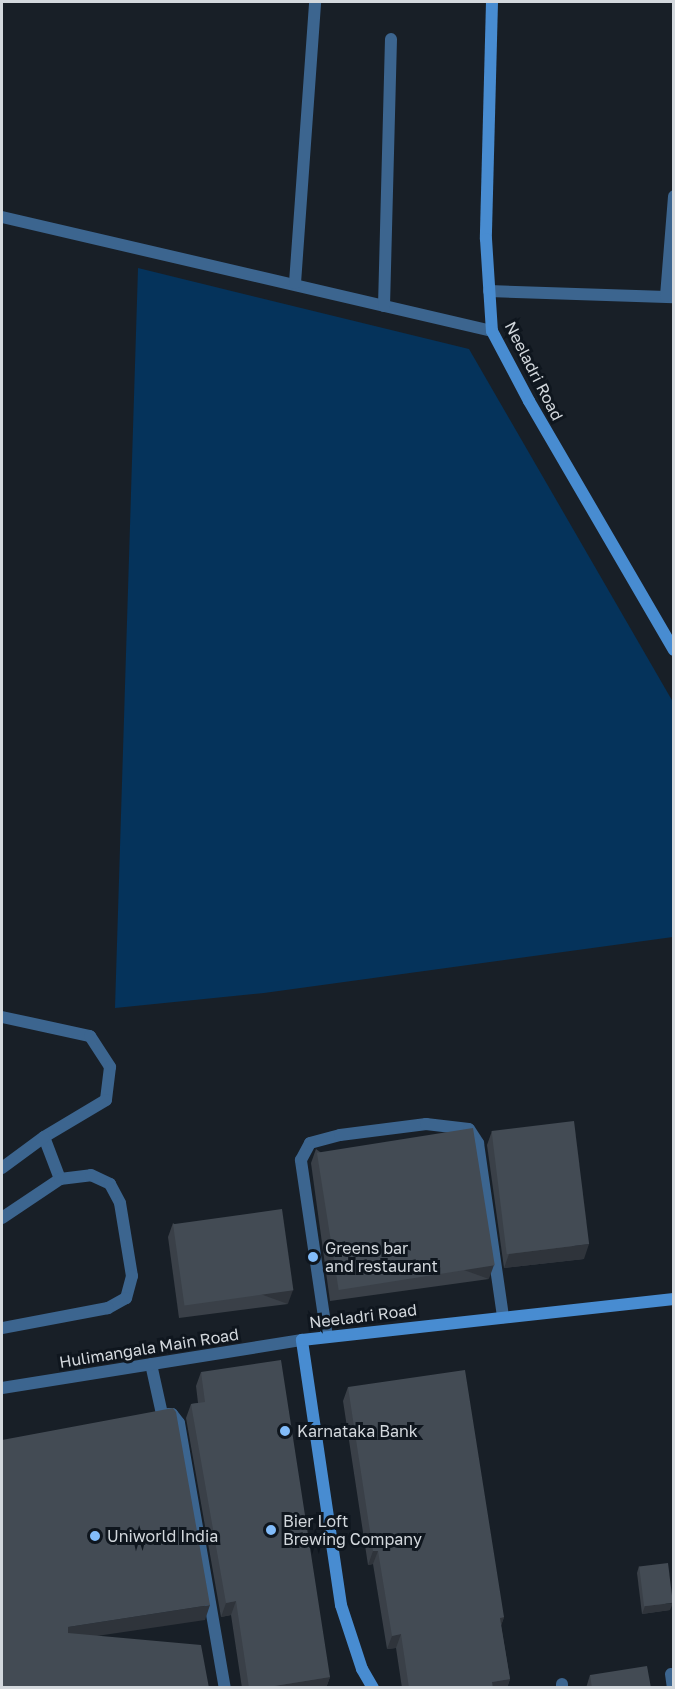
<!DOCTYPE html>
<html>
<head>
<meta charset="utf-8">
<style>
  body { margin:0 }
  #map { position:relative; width:675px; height:1689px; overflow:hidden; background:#181f27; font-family:"Golos Text",sans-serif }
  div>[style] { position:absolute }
  .green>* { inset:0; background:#05335b }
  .service>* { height:12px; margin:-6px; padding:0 6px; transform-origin:6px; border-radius:6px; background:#3c658f }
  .minor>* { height:12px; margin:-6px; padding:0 6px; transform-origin:6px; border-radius:6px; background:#3c658f }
  .tertiary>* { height:12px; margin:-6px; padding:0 6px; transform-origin:6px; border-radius:6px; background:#3c658f }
  .secondary>* { height:12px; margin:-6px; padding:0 6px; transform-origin:6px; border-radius:6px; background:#488cd1 }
  .wall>* { inset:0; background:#3a4048 }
  .shaded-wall>* { inset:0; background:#2f343b; transform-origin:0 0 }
  .building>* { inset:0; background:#434b54; transform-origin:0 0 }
  .dots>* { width:16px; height:16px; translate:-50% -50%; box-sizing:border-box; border:3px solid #0f161e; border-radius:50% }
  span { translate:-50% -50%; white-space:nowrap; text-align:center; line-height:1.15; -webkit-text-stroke:6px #0f161e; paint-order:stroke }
  .street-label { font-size:16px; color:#d3d8dd }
  .poi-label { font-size:16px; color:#d3d8dd }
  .left { translate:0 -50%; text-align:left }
  .frame { position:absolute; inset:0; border:3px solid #d3d8dd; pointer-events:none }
</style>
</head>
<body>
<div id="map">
  <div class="green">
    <div style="clip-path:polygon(138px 268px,469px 349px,673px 702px,673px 937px,264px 993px,115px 1008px)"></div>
  </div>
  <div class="service">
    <div style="left:327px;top:1337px;width:179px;rotate:-98.4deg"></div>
    <div style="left:301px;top:1160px;width:19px;rotate:-62deg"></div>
    <div style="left:310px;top:1143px;width:31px;rotate:-15deg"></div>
    <div style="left:340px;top:1135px;width:87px;rotate:-7.3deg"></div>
    <div style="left:426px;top:1124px;width:43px;rotate:6.6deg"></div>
    <div style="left:469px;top:1129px;width:17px;rotate:57deg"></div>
    <div style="left:478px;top:1143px;width:176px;rotate:81.8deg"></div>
    <div style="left:151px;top:1364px;width:51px;rotate:77.6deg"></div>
    <div style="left:168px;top:1414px;width:4px"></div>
    <div style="left:172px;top:1414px;width:11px;rotate:52deg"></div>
    <div style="left:179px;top:1423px;width:269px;rotate:80.2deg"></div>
    <div style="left:562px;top:1684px;width:4px;rotate:90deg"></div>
  </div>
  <div class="minor">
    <div style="left:2px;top:217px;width:503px;rotate:13.1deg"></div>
    <div style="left:295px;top:283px;width:282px;rotate:-85.9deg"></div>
    <div style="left:489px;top:291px;width:185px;rotate:1.9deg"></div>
    <div style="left:666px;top:296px;width:100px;rotate:-85.4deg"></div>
    <div style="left:384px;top:306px;width:267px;rotate:-88.5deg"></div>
    <div style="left:2px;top:1017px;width:90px;rotate:12.2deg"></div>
    <div style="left:90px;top:1036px;width:37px;rotate:57deg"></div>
    <div style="left:110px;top:1067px;width:33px;rotate:97deg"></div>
    <div style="left:106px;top:1100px;width:72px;rotate:149.2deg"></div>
    <div style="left:44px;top:1137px;width:45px;rotate:69.1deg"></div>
    <div style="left:2px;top:1168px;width:52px;rotate:-36.4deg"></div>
    <div style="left:2px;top:1218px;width:70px;rotate:-33.9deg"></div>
    <div style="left:60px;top:1179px;width:31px;rotate:-7deg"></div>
    <div style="left:91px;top:1175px;width:21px;rotate:25deg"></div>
    <div style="left:110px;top:1184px;width:21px;rotate:62deg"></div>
    <div style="left:120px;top:1203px;width:74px;rotate:80.7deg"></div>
    <div style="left:132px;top:1276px;width:23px;rotate:105deg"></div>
    <div style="left:126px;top:1298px;width:21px;rotate:151deg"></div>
    <div style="left:108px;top:1308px;width:108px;rotate:169.3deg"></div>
    <div style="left:671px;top:1674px;width:14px;rotate:82deg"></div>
  </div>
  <div class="tertiary">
    <div style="left:2px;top:1388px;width:304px;rotate:-9.1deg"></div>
  </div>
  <div class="secondary">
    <div style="left:492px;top:2px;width:237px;rotate:91.5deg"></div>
    <div style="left:486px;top:239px;width:92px;rotate:86.3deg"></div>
    <div style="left:492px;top:331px;width:79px;rotate:62.1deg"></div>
    <div style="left:529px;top:401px;width:288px;rotate:59.8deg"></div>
    <div style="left:373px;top:1688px;width:22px;rotate:-120deg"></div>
    <div style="left:362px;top:1669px;width:67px;rotate:-108.2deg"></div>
    <div style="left:341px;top:1605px;width:268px;rotate:-98.4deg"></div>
    <div style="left:302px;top:1340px;width:374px;rotate:-6.3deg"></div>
  </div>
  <div class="wall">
    <div style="clip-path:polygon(492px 1131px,584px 1259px,504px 1268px,487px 1145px)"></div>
    <div style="clip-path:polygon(316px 1149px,489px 1279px,330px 1301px,311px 1163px)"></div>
    <div style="clip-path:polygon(173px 1223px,288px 1304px,179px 1318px,168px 1237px)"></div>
    <div style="clip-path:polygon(201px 1372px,330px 1677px,326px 1688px,242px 1688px,231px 1615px,221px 1617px,186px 1418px,191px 1404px,198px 1403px,196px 1386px)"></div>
    <div style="clip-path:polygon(348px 1387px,504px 1617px,501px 1626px,510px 1679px,507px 1688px,402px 1688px,396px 1648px,387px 1649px,373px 1564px,368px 1565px,343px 1401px)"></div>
    <div style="clip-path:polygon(639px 1566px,670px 1610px,642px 1614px,637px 1573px)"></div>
    <div style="clip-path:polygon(590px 1675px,651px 1688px,586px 1688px)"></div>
  </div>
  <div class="shaded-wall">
    <div style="clip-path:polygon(589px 1244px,584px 1259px,504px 1268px,509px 1254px)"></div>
    <div style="left:494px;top:1265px;width:15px;height:161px;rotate:110deg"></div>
    <div style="left:293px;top:1290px;width:15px;height:110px;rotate:110deg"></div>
    <div style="clip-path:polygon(373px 1551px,378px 1551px,373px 1564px,368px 1565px)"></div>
    <div style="clip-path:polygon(236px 1601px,231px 1615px,221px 1617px,226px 1603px)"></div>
    <div style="clip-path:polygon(673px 1603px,670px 1610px,642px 1614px,645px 1606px)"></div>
    <div style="clip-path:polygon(210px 1605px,205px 1620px,63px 1641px,68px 1627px)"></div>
    <div style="clip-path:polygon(504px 1617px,499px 1631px,500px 1618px)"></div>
    <div style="clip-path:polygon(401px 1634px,396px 1648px,387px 1649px,392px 1636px)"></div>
    <div style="clip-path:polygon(330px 1677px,326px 1688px,262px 1688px)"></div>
    <div style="clip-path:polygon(510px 1679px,507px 1688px,490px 1688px,492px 1682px)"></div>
  </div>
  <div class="building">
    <div style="left:574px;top:1121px;width:124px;height:83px;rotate:83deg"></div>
    <div style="left:473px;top:1128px;width:139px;height:158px;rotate:81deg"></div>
    <div style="left:282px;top:1209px;width:82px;height:110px;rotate:82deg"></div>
    <div style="clip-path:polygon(281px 1360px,330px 1677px,262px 1688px,249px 1688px,236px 1601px,226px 1603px,191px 1404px,205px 1402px,201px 1372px)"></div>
    <div style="clip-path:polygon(465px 1370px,504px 1617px,500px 1618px,510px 1679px,492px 1682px,493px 1688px,409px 1688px,401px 1634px,392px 1636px,378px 1551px,373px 1551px,348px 1387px)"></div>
    <div style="clip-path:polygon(173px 1408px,176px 1412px,210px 1605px,68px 1627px,68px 1633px,201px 1645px,209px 1688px,2px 1688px,2px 1440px)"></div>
    <div style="left:668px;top:1563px;width:40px;height:29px;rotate:83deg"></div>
    <div style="clip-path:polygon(647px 1666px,651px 1688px,592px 1688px,590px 1675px)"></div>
  </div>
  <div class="dots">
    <div style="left:313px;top:1257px;background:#82bcfa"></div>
    <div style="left:285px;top:1431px;background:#82bcfa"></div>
    <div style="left:271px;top:1530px;background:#82bcfa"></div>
    <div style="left:95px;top:1536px;background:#82bcfa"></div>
  </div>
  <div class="street-label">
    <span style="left:534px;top:371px;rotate:63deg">Neeladri Road</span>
    <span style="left:363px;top:1316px;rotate:-7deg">Neeladri Road</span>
    <span style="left:149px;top:1348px;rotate:-9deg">Hulimangala Main Road</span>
  </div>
  <div class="poi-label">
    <span class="left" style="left:325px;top:1257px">Greens bar<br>and restaurant</span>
    <span class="left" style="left:297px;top:1431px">Karnataka Bank</span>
    <span class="left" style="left:283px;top:1530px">Bier Loft<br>Brewing Company</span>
    <span class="left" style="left:107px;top:1536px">Uniworld India</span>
  </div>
  <div class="frame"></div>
</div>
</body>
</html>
